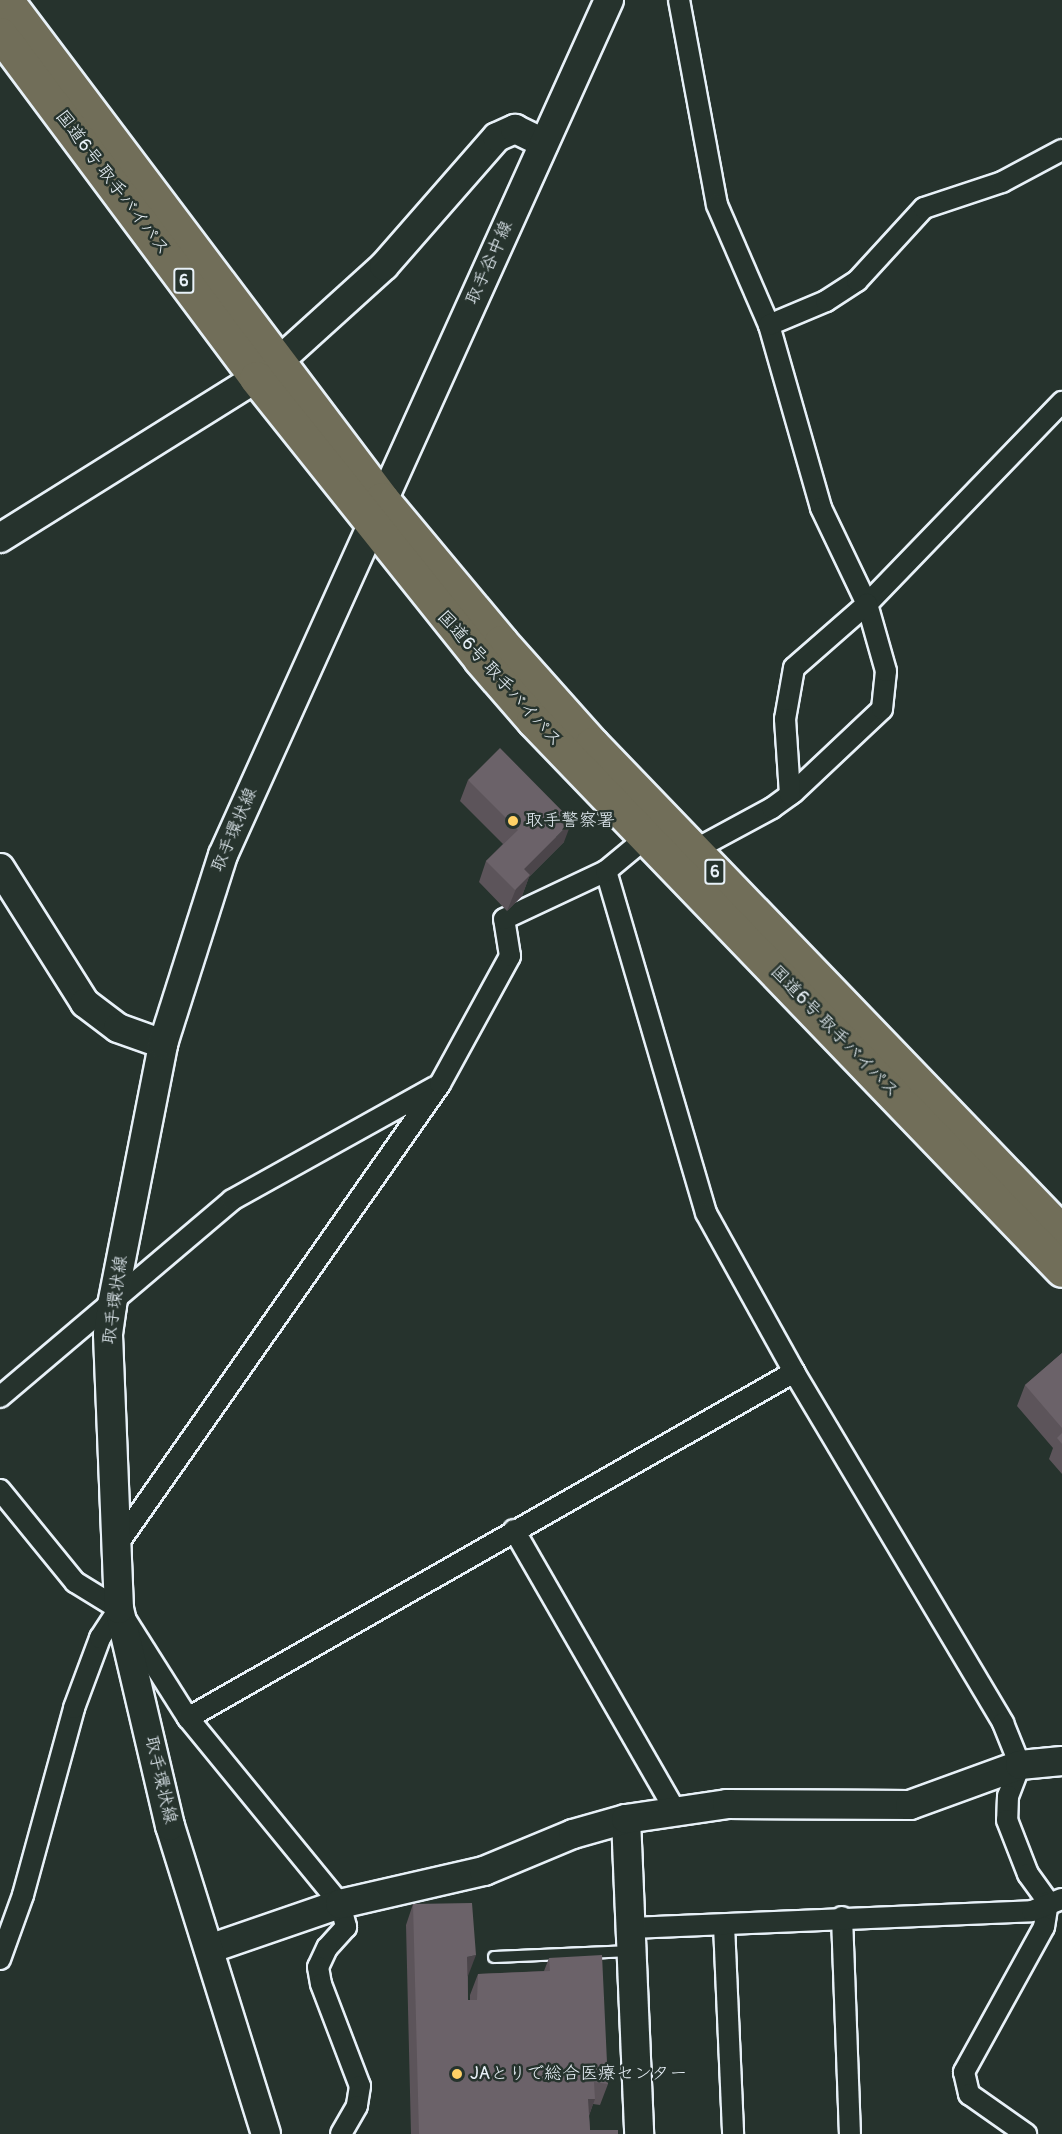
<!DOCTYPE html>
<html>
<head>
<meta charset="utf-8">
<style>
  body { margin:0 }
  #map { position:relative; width:1062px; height:2134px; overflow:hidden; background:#26332d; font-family:Pangolin,"Klee One",sans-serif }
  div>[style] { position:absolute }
  .roads { filter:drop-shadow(2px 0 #e8f1f8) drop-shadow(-2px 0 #e8f1f8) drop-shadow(0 2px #e8f1f8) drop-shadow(0 -2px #e8f1f8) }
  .lane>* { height:10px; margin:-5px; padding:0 5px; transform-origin:5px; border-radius:5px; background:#26332d }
  .street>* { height:20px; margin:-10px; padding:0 10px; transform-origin:10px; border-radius:10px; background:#26332d }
  .secondary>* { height:28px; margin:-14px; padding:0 14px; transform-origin:14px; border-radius:14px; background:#26332d }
  .highway>* { height:33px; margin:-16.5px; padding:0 16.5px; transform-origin:16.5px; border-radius:16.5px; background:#716e59 }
  .wall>* { inset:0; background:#5c545a }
  .shaded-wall>* { inset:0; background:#4b454a }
  .building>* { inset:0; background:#6b6269 }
  .dots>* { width:16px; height:16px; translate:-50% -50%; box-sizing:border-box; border:3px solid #26332d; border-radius:50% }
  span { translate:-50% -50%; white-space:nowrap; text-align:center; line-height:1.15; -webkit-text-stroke:5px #26332d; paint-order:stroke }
  .shield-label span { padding:2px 4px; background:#26332d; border:2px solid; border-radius:4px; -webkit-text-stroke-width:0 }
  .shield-label { font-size:16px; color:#e8f1f8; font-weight:700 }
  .street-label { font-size:18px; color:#e8f1f8 }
  .poi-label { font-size:18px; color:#e8f1f8 }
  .left { translate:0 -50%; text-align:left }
</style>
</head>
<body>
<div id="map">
  <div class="roads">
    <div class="lane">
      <div style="left:494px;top:1957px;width:138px;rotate:-2.5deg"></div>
    </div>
    <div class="street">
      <div style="left:679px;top:0;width:208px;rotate:79.5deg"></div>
      <div style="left:717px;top:205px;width:131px;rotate:66.6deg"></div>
      <div style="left:769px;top:325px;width:190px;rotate:74.1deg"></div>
      <div style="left:821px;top:508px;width:106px;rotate:64.4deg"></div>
      <div style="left:867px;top:604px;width:281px;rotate:-46deg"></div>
      <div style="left:769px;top:325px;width:62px;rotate:-22.8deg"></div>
      <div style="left:826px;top:301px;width:37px;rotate:-33deg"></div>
      <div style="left:857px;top:281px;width:99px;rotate:-47.5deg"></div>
      <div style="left:924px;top:208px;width:82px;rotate:-18.4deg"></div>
      <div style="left:1002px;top:182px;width:68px;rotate:-28.1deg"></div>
      <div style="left:687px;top:854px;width:97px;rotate:-28.4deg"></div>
      <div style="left:772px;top:808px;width:27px;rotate:-36deg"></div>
      <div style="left:794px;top:792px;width:121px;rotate:-43.3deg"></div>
      <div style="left:882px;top:709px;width:38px;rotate:-84deg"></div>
      <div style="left:886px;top:671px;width:70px;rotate:-105.8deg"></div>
      <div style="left:867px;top:604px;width:97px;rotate:138.8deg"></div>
      <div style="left:794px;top:668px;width:52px;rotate:100deg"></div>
      <div style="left:785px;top:719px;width:76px;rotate:86.2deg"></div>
      <div style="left:606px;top:871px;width:356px;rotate:73.7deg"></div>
      <div style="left:706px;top:1213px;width:182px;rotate:61deg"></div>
      <div style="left:794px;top:1372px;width:409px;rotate:59.2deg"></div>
      <div style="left:1003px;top:1723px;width:45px;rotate:68deg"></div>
      <div style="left:1020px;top:1765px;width:33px;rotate:111deg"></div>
      <div style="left:1008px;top:1796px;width:24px;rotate:92deg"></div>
      <div style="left:1007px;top:1820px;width:58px;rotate:68.7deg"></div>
      <div style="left:1028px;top:1874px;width:34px;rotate:54deg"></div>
      <div style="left:1048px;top:1902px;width:25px;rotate:99deg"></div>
      <div style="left:1044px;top:1927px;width:166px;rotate:118.9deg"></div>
      <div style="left:964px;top:2072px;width:23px;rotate:77deg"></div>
      <div style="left:969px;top:2094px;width:70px;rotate:35.1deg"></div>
      <div style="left:0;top:1397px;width:304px;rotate:-40.3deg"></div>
      <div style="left:232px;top:1200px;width:232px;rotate:-29.1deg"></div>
      <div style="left:0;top:1490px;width:119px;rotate:50.8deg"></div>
      <div style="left:75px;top:1582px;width:52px;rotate:31.5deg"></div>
      <div style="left:119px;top:1609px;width:129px;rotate:57.7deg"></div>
      <div style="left:188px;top:1718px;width:240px;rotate:50.7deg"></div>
      <div style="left:340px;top:1904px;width:24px;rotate:75deg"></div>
      <div style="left:346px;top:1927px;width:28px;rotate:132deg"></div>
      <div style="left:327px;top:1948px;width:21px;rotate:115deg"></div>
      <div style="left:318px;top:1967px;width:17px;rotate:80deg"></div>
      <div style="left:321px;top:1984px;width:109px;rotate:69.1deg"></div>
      <div style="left:360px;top:2086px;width:20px;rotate:99deg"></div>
      <div style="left:357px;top:2106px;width:32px;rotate:120deg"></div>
      <div style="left:514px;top:1530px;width:323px;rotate:60.1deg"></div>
      <div style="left:117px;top:1545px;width:563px;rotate:-54.98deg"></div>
      <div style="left:440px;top:1084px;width:146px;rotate:-61.3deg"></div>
      <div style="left:510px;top:956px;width:37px;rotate:-99deg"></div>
      <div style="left:504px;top:919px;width:113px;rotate:-25.2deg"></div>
      <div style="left:606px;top:871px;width:53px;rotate:-39.7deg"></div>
      <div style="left:188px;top:1718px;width:698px;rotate:-29.72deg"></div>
      <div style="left:842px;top:1917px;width:217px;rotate:87.9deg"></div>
      <div style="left:724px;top:1925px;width:209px;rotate:87.5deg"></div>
      <div style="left:631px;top:1928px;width:401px;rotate:-2.4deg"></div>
      <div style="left:1032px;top:1911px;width:32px;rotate:-22deg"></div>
      <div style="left:0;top:1959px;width:68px;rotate:-70.2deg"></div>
      <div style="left:23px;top:1895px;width:194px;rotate:-74.7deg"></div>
      <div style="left:74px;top:1708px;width:75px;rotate:-69.6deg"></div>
      <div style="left:100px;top:1638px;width:35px;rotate:-57deg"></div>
    </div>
    <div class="secondary">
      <div style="left:278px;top:362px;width:143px;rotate:-42.2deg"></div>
      <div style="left:384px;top:266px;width:171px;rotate:-48.8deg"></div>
      <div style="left:497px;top:137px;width:20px;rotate:-24deg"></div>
      <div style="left:515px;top:129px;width:32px;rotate:26deg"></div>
      <div style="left:0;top:538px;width:302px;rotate:-32deg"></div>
      <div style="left:0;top:868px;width:160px;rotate:57.8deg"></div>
      <div style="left:85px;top:1003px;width:41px;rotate:37.1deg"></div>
      <div style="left:118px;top:1028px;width:48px;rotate:19.6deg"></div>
      <div style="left:626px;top:1819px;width:315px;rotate:87.6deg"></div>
      <div style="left:209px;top:1949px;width:139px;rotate:-19deg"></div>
      <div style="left:340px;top:1904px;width:148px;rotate:-12.9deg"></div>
      <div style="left:484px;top:1871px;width:96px;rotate:-22.6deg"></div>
      <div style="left:573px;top:1834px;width:55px;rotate:-15.8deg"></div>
      <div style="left:626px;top:1819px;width:102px;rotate:-8.4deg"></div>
      <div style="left:727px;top:1804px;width:183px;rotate:0.3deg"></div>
      <div style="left:910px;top:1805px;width:117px;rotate:-20deg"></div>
      <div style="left:1020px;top:1765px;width:42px;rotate:-5.4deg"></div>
      <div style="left:266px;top:2134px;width:323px;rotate:-107.3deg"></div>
      <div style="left:170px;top:1826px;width:223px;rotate:-103.2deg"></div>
      <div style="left:119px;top:1609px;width:275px;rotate:-92.3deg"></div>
      <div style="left:108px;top:1334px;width:29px;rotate:-82deg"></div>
      <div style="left:112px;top:1305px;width:266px;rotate:-78.9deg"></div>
      <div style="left:163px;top:1044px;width:198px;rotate:-72.4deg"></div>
      <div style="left:223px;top:855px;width:938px;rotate:-65.7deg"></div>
    </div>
    <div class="highway">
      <div style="left:6px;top:0;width:625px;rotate:53deg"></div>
      <div style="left:382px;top:499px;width:186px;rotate:50.2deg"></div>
      <div style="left:501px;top:642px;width:137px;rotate:48.3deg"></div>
      <div style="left:592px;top:744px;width:678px;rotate:46.08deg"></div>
      <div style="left:0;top:34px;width:429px;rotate:53.3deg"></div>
      <div style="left:256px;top:378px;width:359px;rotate:51.4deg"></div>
      <div style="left:480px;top:659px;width:81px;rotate:49deg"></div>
      <div style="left:533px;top:720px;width:763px;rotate:46.11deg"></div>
    </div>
  </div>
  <div class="wall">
    <div style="clip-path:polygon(468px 780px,564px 842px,529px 877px,522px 896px,507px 911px,479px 882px,486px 861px,503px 844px,460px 801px)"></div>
    <div style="clip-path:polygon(1062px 1353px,1062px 1474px,1049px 1459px,1053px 1448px,1017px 1406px,1025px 1385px)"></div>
    <div style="clip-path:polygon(413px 1904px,468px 1976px,468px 2000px,470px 2000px,470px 1995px,478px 1974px,544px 1971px,549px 1958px,608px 2084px,600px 2105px,593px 2104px,589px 2116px,590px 2130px,618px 2134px,411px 2134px,406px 1925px)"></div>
  </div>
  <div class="shaded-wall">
    <div style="clip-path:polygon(572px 821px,564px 842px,529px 877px,522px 896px,507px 911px,524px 869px)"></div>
    <div style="clip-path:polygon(476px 1955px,468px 1976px,460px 1978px,467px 1957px)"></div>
    <div style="clip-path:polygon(588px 2099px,595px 2099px,587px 2120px)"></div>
  </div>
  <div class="building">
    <div style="clip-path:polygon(500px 748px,572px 821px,524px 869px,530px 875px,515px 890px,486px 861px,518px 830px,468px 780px)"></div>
    <div style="clip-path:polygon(1062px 1353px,1062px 1428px,1025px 1385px)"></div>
    <div style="clip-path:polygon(1062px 1433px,1062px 1444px,1057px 1438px)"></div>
    <div style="clip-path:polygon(472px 1903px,476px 1955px,467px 1957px,468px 2000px,477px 2000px,478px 1974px,550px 1971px,549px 1958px,602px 1955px,608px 2084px,594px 2082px,595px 2099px,588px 2099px,590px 2130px,618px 2130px,618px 2134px,419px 2134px,413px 1904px)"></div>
  </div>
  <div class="dots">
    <div style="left:513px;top:821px;background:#ffd166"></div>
    <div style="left:457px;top:2074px;background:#ffd166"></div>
  </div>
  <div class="shield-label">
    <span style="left:184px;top:281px">6</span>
    <span style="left:715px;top:872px">6</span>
  </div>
  <div class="street-label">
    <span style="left:112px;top:183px;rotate:53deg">国道6号 取手バイパス</span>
    <span style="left:490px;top:263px;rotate:-66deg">取手谷中線</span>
    <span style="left:499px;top:679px;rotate:48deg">国道6号 取手バイパス</span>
    <span style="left:235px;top:830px;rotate:-67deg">取手環状線</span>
    <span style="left:834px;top:1032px;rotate:46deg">国道6号 取手バイパス</span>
    <span style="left:116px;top:1300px;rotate:-82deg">取手環状線</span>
    <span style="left:160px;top:1780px;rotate:77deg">取手環状線</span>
  </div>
  <div class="poi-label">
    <span class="left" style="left:525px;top:821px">取手警察署</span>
    <span class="left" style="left:470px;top:2074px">JAとりで総合医療センター</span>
  </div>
</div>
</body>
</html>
